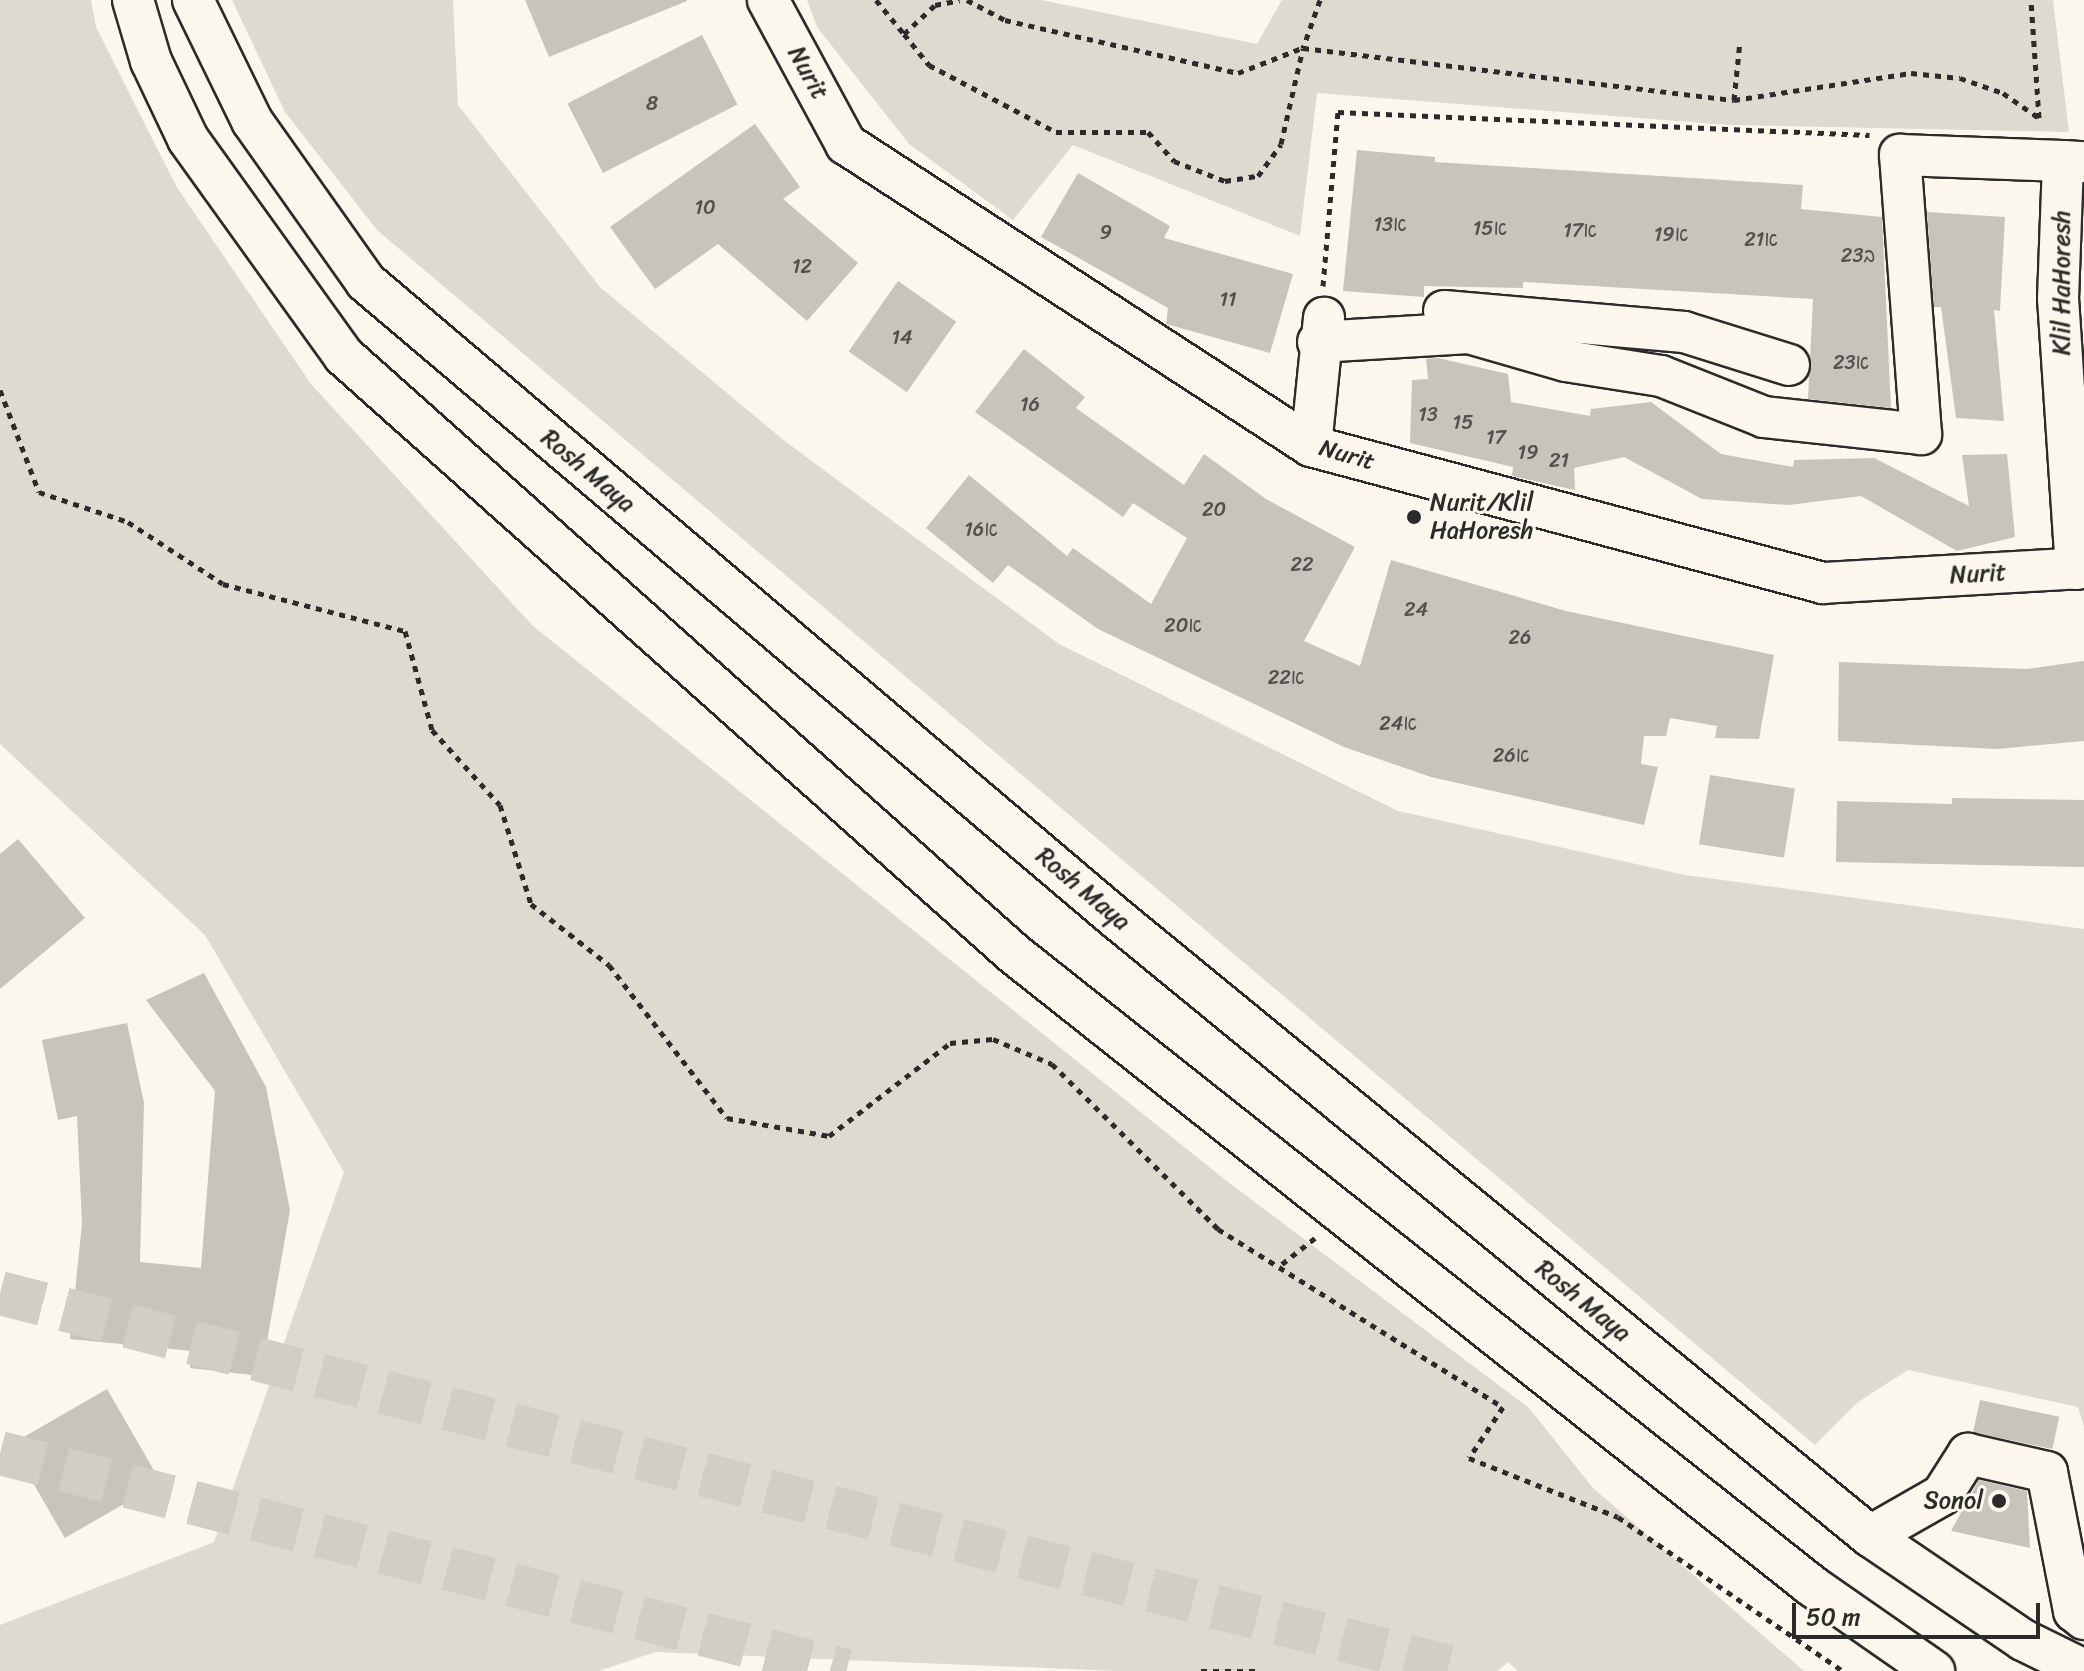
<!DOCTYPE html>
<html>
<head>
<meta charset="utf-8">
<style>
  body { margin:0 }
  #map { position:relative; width:2084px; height:1671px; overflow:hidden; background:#fbf7ec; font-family:Sriracha,"Playpen Sans Hebrew",sans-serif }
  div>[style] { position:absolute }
  .green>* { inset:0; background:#dddad0 }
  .building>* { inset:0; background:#c7c4bc; transform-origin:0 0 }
  .highway-tunnel>* { height:44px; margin-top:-22px; transform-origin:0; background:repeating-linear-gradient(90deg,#d1cec5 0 44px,transparent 0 66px) }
  .path>* { height:5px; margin-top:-2.5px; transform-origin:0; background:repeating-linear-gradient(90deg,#2b2b2b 0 6px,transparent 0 12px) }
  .roads { filter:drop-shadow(2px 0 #2b2b2b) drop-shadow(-2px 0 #2b2b2b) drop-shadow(0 2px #2b2b2b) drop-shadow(0 -2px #2b2b2b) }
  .minor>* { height:40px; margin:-20px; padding:0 20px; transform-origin:20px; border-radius:20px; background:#fbf7ec }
  .dots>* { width:22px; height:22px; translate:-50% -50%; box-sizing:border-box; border:4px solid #fbf7ec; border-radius:50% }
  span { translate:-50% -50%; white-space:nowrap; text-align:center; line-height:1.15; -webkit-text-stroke:6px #fbf7ec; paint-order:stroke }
  .number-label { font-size:20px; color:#52514f }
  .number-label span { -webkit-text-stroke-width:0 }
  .street-label { font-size:24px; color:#2b2b2b }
  .poi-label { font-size:24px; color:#2b2b2b }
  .left { translate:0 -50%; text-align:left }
  .right { translate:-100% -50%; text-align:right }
  .scale { position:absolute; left:1792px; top:1603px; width:248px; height:36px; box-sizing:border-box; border:4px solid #2b2b2b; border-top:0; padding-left:10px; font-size:24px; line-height:28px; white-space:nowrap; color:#2b2b2b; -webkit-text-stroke:6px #fbf7ec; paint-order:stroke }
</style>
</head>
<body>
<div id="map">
  <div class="green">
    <div style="clip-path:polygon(0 0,91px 0,96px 27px,176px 186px,311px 384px,533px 626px,1228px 1182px,1529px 1408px,1593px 1488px,1804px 1671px,1518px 1671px,1508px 1662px,1497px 1671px,1118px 1671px,655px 1652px,599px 1671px,0 1671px,0 1625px,214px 1542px,344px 1172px,205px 935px,0 744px)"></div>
    <div style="clip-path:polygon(232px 0,453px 0,458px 105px,600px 287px,786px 442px,1059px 644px,1398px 811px,1685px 875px,2084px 929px,2084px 1427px,2078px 1407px,1908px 1370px,1858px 1402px,1815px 1445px,377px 230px,285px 112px)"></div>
    <div style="clip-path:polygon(807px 0,1041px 0,1257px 44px,1282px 0,2053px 0,2069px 132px,1729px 125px,1317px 93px,1300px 236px,1073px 145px,1013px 220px,909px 144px,817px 27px)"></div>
  </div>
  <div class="building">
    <div style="clip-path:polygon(525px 0,687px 0,687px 1px,549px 57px)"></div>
    <div style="left:702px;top:35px;width:78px;height:151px;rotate:63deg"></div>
    <div style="clip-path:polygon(755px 124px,800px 187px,783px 199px,858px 263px,807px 321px,718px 244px,655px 289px,610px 227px)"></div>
    <div style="clip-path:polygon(1357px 150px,1435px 157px,1435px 162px,1803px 185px,1801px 209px,1882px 217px,1891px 408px,1808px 399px,1813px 299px,1523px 282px,1523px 288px,1424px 286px,1424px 297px,1343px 291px)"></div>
    <div style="clip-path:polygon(1078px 173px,1170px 226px,1164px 238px,1293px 274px,1270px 353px,1166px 324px,1168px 308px,1041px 237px)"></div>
    <div style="clip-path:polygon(1927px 212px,2005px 217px,2000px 311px,1994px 310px,2004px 421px,1956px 418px,1941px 307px,1934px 307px)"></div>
    <div style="left:898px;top:281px;width:71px;height:86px;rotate:35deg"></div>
    <div style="clip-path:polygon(1024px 349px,1085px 397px,1076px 408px,1184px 485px,1204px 454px,1266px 499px,1355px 547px,1304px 641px,1360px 666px,1391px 560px,1566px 611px,1774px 655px,1759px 739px,1715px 738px,1717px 726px,1670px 718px,1666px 736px,1644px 736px,1641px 764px,1658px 767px,1644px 825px,1431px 777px,1344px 747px,1098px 629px,1008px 565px,993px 583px,926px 528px,969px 475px,1067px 556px,1073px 548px,1151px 604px,1187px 538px,1133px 503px,1123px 517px,975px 412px)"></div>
    <div style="clip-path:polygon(1438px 358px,1508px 374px,1511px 402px,1590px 416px,1591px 409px,1651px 402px,1721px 454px,1793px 467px,1794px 460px,1874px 458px,1969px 506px,1962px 455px,2007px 454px,2015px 537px,1957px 551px,1861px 496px,1789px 505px,1702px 499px,1624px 457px,1574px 468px,1575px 490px,1512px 476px,1513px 467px,1410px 443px,1412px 380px,1428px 379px,1426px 359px)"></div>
    <div style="clip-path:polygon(2084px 661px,2084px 741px,1997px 749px,1838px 741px,1839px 662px,2026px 669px)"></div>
    <div style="left:1710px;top:775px;width:86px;height:70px;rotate:9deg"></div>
    <div style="clip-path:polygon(1952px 798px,2084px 800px,2084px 867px,1836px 862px,1837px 801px,1952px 804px)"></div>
    <div style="clip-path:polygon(18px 839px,85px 918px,0 989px,0 854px)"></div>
    <div style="clip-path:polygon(204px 973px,266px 1087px,290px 1210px,261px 1376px,190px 1368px,192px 1351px,70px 1339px,82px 1224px,77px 1116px,58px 1120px,42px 1040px,127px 1023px,144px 1103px,140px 1262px,201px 1268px,215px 1091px,146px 1000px)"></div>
    <div style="left:107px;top:1389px;width:108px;height:111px;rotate:60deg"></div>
    <div style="left:1980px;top:1400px;width:81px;height:33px;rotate:12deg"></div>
    <div style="clip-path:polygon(1979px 1480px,2027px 1491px,2030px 1548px,1951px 1531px)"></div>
  </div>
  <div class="highway-tunnel">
    <div style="left:0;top:1293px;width:1513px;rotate:14.47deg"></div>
    <div style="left:0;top:1453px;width:874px;rotate:14.45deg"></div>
  </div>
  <div class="path">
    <div style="left:876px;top:0;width:44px;rotate:50.5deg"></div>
    <div style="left:904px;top:34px;width:42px;rotate:-43.1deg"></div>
    <div style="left:935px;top:5px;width:25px;rotate:-11deg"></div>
    <div style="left:967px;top:0;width:43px;rotate:27.8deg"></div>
    <div style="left:1005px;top:20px;width:239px;rotate:12.8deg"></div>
    <div style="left:1238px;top:73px;width:69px;rotate:-21.3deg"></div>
    <div style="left:1320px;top:0;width:51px;rotate:109.5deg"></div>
    <div style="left:1303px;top:48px;width:434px;rotate:6.9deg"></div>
    <div style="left:1734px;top:100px;width:179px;rotate:-8.7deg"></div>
    <div style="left:1911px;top:73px;width:49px;rotate:5.8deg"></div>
    <div style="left:1960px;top:78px;width:46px;rotate:19.2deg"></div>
    <div style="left:2003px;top:93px;width:44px;rotate:34.8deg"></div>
    <div style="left:2039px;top:118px;width:118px;rotate:-93.9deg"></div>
    <div style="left:904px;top:34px;width:40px;rotate:51deg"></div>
    <div style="left:929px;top:65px;width:144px;rotate:27.8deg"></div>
    <div style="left:1056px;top:132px;width:92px"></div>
    <div style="left:1148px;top:132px;width:39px;rotate:48deg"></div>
    <div style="left:1174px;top:161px;width:55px;rotate:21.4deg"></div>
    <div style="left:1225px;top:181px;width:33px;rotate:-9deg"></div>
    <div style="left:1258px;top:176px;width:39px;rotate:-54deg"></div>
    <div style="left:1281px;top:144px;width:98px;rotate:-77.1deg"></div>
    <div style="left:1734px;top:100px;width:59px;rotate:-84.2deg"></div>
    <div style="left:1323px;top:286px;width:175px;rotate:-85.1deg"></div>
    <div style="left:1338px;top:112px;width:532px;rotate:2.48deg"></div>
    <div style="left:0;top:390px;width:109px;rotate:69.1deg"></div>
    <div style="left:39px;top:492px;width:94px;rotate:18.6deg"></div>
    <div style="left:128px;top:522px;width:113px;rotate:33.1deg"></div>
    <div style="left:223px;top:584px;width:188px;rotate:14.5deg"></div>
    <div style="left:405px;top:631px;width:103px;rotate:74.7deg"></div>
    <div style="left:432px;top:730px;width:101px;rotate:47.8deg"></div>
    <div style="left:500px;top:805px;width:104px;rotate:72.6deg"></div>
    <div style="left:531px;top:904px;width:99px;rotate:38deg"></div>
    <div style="left:609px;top:965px;width:193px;rotate:52.4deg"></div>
    <div style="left:727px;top:1118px;width:104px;rotate:10deg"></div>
    <div style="left:829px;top:1136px;width:153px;rotate:-37.5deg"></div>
    <div style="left:950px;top:1043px;width:43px;rotate:-5.3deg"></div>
    <div style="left:993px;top:1039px;width:64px;rotate:23deg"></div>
    <div style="left:1052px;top:1064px;width:234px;rotate:44.8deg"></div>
    <div style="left:1218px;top:1229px;width:336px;rotate:32deg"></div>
    <div style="left:1503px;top:1407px;width:61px;rotate:123.7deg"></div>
    <div style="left:1469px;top:1458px;width:160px;rotate:21.6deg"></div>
    <div style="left:1618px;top:1517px;width:273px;rotate:34.4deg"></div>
    <div style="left:1282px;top:1264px;width:42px;rotate:-38.2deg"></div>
    <div style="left:1201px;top:1671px;width:60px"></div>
  </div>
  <div class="roads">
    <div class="minor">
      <div style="left:133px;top:0;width:64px;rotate:73.6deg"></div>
      <div style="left:151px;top:61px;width:86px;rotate:64.6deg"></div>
      <div style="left:188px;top:139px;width:267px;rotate:54.3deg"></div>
      <div style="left:344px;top:356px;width:897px;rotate:41.74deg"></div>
      <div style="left:1013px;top:953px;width:1019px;rotate:38.39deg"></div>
      <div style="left:1812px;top:1586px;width:149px;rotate:34.9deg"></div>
      <div style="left:193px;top:0;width:135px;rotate:64deg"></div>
      <div style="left:252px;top:121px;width:197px;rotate:54.7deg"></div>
      <div style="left:366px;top:282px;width:983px;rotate:40.3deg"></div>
      <div style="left:1116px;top:918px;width:975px;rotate:39.34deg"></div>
      <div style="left:1870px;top:1536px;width:185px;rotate:34.2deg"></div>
      <div style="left:2023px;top:1640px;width:68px;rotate:26.2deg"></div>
      <div style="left:768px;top:0;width:164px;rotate:61.6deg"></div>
      <div style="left:846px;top:144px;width:554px;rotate:33deg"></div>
      <div style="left:1311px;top:446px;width:530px;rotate:14.98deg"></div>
      <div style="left:1823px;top:583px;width:261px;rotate:-3.3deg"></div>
      <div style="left:1444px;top:311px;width:241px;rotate:5deg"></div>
      <div style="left:1684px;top:332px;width:110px;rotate:17.4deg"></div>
      <div style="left:1318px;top:342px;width:151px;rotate:-3.4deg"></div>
      <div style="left:1469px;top:333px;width:101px;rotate:16.1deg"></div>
      <div style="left:1566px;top:361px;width:96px;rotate:9deg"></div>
      <div style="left:1661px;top:376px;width:111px;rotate:21.7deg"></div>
      <div style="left:1764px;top:417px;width:158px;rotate:6.2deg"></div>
      <div style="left:1921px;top:434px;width:280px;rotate:-94.3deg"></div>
      <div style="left:1900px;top:155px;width:163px;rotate:2.1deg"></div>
      <div style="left:1311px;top:446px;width:129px;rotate:-84.2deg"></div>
      <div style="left:2076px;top:569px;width:271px;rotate:-93.8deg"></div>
      <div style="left:2058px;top:299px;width:138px;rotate:-87.9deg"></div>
      <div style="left:2063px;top:161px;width:21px;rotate:3deg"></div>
      <div style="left:1870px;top:1536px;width:83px;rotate:-29.7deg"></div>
      <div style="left:1942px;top:1495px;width:49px;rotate:-57.6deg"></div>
      <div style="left:1968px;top:1454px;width:81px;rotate:12.8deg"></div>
      <div style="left:2047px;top:1472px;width:142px;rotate:79deg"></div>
      <div style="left:2074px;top:1611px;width:13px;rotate:39deg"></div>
    </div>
  </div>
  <div class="dots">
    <div style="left:1414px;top:517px;background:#2b2b2b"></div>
    <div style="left:1999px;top:1501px;background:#2b2b2b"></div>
  </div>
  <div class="number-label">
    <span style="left:652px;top:103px">8</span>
    <span style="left:705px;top:207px">10</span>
    <span style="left:1390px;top:224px">13א</span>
    <span style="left:1490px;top:228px">15א</span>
    <span style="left:1580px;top:230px">17א</span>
    <span style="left:1106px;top:232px">9</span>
    <span style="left:1671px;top:234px">19א</span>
    <span style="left:1761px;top:239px">21א</span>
    <span style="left:1858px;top:255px">23ב</span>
    <span style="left:802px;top:266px">12</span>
    <span style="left:1228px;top:299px">11</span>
    <span style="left:902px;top:337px">14</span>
    <span style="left:1851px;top:362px">23א</span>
    <span style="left:1030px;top:404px">16</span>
    <span style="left:1428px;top:414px">13</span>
    <span style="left:1463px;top:422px">15</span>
    <span style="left:1496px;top:437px">17</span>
    <span style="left:1528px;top:452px">19</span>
    <span style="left:1559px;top:460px">21</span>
    <span style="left:1214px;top:509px">20</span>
    <span style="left:981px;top:529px">16א</span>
    <span style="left:1302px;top:564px">22</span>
    <span style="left:1416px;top:609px">24</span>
    <span style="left:1183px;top:625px">20א</span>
    <span style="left:1520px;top:637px">26</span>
    <span style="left:1286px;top:677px">22א</span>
    <span style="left:1398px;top:723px">24א</span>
    <span style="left:1511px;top:755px">26א</span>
  </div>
  <div class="street-label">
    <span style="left:808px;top:73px;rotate:61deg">Nurit</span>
    <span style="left:2062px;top:283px;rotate:-90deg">Klil HaHoresh</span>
    <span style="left:1347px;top:455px;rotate:16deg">Nurit</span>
    <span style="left:588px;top:471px;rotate:40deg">Rosh Maya</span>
    <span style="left:1978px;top:574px;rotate:-3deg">Nurit</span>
    <span style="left:1083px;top:889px;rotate:40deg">Rosh Maya</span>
    <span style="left:1583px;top:1301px;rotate:39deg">Rosh Maya</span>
  </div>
  <div class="poi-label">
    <span class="left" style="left:1430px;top:517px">Nurit/Klil<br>HaHoresh</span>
    <span class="right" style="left:1983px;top:1501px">Sonol</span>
  </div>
  <div class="scale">50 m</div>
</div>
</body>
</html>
